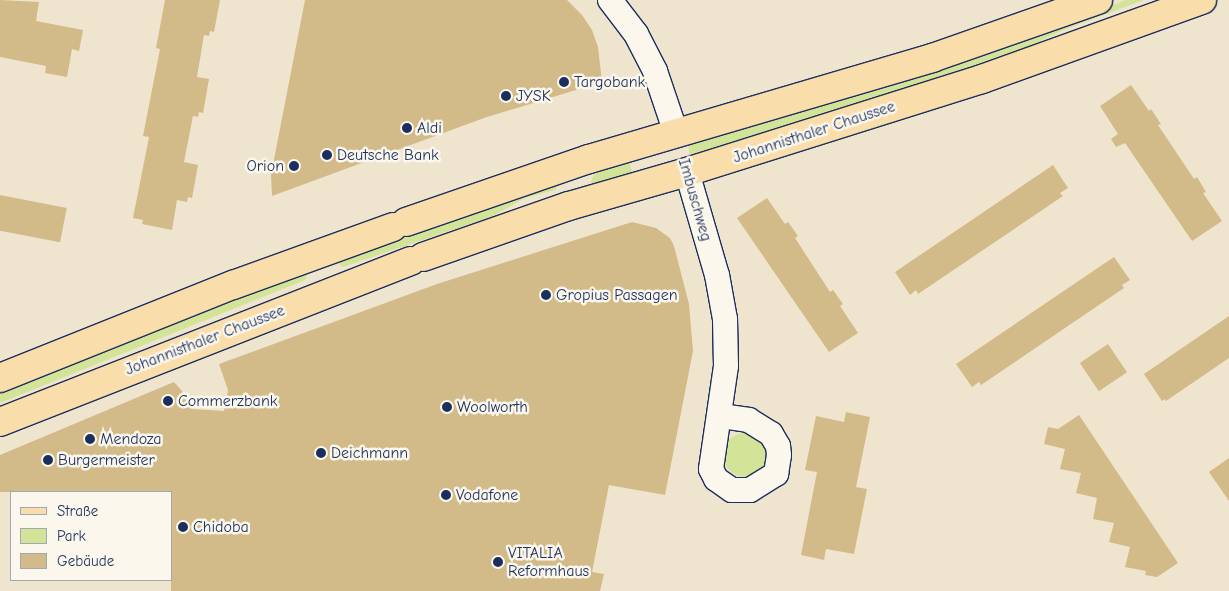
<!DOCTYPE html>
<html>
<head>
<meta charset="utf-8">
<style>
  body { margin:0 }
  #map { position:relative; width:1229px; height:591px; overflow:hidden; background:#efe5ce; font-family:"Comic Neue",sans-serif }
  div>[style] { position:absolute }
  .green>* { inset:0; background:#d3e397 }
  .round { border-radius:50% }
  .building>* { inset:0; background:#d2ba89; transform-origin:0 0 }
  .roads { filter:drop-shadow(1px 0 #1b2f5e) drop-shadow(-1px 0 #1b2f5e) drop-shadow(0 1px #1b2f5e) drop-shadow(0 -1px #1b2f5e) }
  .minor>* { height:24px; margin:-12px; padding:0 12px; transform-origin:12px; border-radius:12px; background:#fbf7ec }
  .major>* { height:28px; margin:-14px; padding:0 14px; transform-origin:14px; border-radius:14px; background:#f9deab }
  .dots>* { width:14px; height:14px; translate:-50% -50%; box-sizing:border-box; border:2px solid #fbf7ec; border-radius:50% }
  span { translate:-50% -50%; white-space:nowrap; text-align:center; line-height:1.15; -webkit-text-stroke:5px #fbf7ec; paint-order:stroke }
  .poi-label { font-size:16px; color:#1b2f5e }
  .left { translate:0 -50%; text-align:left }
  .right { translate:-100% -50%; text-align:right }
  .street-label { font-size:16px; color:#1b2f5e }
  .legend { position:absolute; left:10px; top:491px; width:162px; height:90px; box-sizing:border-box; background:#fbf7ec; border:1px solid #a1a7b3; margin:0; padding:6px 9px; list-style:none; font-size:15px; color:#1b2f5e }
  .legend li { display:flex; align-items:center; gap:10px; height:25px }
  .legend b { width:25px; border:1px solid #a1a7b3 }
</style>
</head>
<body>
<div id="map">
  <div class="green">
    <div style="clip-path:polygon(1126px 0,1144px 0,1066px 29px,987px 66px,689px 156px,689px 144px,694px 140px,1063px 24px)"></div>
    <div style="clip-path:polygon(628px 158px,632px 172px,594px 184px,591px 183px,593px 176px,611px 163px)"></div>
    <div style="clip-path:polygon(556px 182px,558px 185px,555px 190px,525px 198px,493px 216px,343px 267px,339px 264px,342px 258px,490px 208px)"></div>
    <div style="clip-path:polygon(307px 269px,308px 273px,305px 280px,0 403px,0 387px)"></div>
    <div class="round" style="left:723px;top:433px;width:44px;height:44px"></div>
  </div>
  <div class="building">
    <div style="clip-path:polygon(0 0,39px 2px,36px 21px,83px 30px,79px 51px,72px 49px,67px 77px,45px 73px,46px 66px,0 57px)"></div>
    <div style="clip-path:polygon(165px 0,220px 0,214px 32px,210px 31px,209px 36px,204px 35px,197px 77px,209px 79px,203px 113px,199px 112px,198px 117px,193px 116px,184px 162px,198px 165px,192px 198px,188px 197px,187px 202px,177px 200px,172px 230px,142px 224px,143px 220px,133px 218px,149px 137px,143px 136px,160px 49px,156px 48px)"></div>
    <div style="clip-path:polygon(305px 0,567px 0,582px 15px,592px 30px,598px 47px,602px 82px,484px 118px,272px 196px,271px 175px)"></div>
    <div style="clip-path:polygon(1131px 85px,1149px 111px,1151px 109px,1161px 124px,1158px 125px,1194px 179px,1197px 177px,1206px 192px,1203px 193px,1222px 221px,1192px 241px,1125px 143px,1116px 147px,1111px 139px,1118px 134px,1100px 106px)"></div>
    <div style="clip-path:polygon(1053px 165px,1068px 188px,1060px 193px,1063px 196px,918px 294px,916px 290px,910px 295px,895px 272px)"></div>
    <div style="left:0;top:195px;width:68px;height:35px;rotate:11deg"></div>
    <div style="clip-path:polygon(767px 198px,785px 224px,788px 222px,798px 236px,795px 238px,830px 292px,833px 290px,843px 304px,840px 306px,858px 333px,829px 352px,737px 218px)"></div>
    <div style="clip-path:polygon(632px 222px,656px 228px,670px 238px,674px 246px,689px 304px,693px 351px,665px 495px,609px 485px,592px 572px,604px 574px,600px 591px,171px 591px,171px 492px,0 492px,0 455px,174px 382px,182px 391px,192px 409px,224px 411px,228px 390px,219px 364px,437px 284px)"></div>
    <div style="clip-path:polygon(1114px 257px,1130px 280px,1122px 285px,1124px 288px,981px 385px,979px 382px,972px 387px,956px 364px)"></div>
    <div style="clip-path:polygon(1229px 316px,1229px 358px,1166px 401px,1165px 399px,1162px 401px,1144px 374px)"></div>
    <div style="left:1108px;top:344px;width:34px;height:34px;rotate:56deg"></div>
    <div style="clip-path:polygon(846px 412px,870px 417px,856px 487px,867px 489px,854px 554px,826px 549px,824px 560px,801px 555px,817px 472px,805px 470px,816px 416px,844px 422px)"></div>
    <div style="clip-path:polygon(1079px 415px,1178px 563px,1157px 577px,1145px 575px,1146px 571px,1125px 567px,1130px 547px,1109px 542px,1114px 523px,1093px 519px,1097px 498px,1076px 493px,1081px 473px,1060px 469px,1065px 449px,1044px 444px,1048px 427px,1058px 429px)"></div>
    <div style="clip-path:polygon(1229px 458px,1229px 501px,1209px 472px)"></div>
  </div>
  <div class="roads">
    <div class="minor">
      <div style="left:610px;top:0;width:43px;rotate:52.6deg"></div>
      <div style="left:636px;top:34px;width:42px;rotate:62.8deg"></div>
      <div style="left:655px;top:71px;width:65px;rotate:71.3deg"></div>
      <div style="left:687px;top:172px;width:107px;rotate:73.8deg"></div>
      <div style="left:717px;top:275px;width:45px;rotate:79.7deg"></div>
      <div style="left:725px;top:319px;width:47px;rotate:88.8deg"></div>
      <div style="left:726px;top:366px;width:104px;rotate:98.3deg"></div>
      <div style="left:711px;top:469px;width:11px;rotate:63deg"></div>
      <div style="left:716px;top:479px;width:19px;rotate:35deg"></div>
      <div style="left:732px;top:490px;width:18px"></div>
      <div style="left:750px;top:490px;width:31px;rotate:-32deg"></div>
      <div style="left:776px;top:474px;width:19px;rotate:-81deg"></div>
      <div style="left:779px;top:455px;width:9px;rotate:-96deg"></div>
      <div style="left:778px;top:446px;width:14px;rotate:-120deg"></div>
      <div style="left:771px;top:434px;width:26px;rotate:-148deg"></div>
      <div style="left:749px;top:420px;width:29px;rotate:-172deg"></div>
    </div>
    <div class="major">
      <div style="left:406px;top:222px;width:194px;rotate:-19deg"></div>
      <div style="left:589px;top:159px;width:358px;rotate:-16.4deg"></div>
      <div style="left:932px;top:58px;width:176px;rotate:-19.3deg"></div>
      <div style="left:423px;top:257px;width:155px;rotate:-19.3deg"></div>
      <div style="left:569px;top:206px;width:123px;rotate:-16.1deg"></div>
      <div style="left:687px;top:172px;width:309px;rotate:-17.5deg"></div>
      <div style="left:982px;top:79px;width:234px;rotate:-19.8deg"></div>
      <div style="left:0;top:378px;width:251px;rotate:-21.8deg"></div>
      <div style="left:233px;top:285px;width:170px;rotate:-19.9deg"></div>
      <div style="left:0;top:422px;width:441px;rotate:-21.4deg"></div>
    </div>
  </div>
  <div class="dots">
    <div style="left:564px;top:82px;background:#1b2f5e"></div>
    <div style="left:506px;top:96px;background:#1b2f5e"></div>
    <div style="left:407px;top:128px;background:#1b2f5e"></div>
    <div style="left:327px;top:155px;background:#1b2f5e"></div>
    <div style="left:294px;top:166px;background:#1b2f5e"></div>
    <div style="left:546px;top:295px;background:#1b2f5e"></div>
    <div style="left:168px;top:401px;background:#1b2f5e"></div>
    <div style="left:447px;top:407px;background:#1b2f5e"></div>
    <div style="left:90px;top:439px;background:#1b2f5e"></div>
    <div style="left:321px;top:453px;background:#1b2f5e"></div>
    <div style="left:48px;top:460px;background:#1b2f5e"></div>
    <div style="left:446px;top:495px;background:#1b2f5e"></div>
    <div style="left:183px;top:527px;background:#1b2f5e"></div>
    <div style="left:498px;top:562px;background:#1b2f5e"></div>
  </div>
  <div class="poi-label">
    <span class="left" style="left:574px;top:82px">Targobank</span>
    <span class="left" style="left:516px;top:96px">JYSK</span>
    <span class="left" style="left:417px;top:128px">Aldi</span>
    <span class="left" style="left:337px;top:155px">Deutsche Bank</span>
    <span class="right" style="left:284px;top:166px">Orion</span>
    <span class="left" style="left:556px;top:295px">Gropius Passagen</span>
    <span class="left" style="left:178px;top:401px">Commerzbank</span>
    <span class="left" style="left:457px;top:407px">Woolworth</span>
    <span class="left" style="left:100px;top:439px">Mendoza</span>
    <span class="left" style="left:331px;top:453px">Deichmann</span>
    <span class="left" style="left:58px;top:460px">Burgermeister</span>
    <span class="left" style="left:456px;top:495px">Vodafone</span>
    <span class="left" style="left:193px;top:527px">Chidoba</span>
    <span class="left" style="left:508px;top:562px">VITALIA<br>Reformhaus</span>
  </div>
  <div class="street-label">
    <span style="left:814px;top:132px;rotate:-18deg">Johannisthaler Chaussee</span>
    <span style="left:695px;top:200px;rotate:74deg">Imbuschweg</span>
    <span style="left:205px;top:340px;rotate:-21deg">Johannisthaler Chaussee</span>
  </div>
  <ul class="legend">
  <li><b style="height:6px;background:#f9deab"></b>Straße</li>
  <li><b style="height:14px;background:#d3e397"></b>Park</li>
  <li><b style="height:14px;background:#d2ba89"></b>Gebäude</li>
  </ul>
</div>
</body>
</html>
